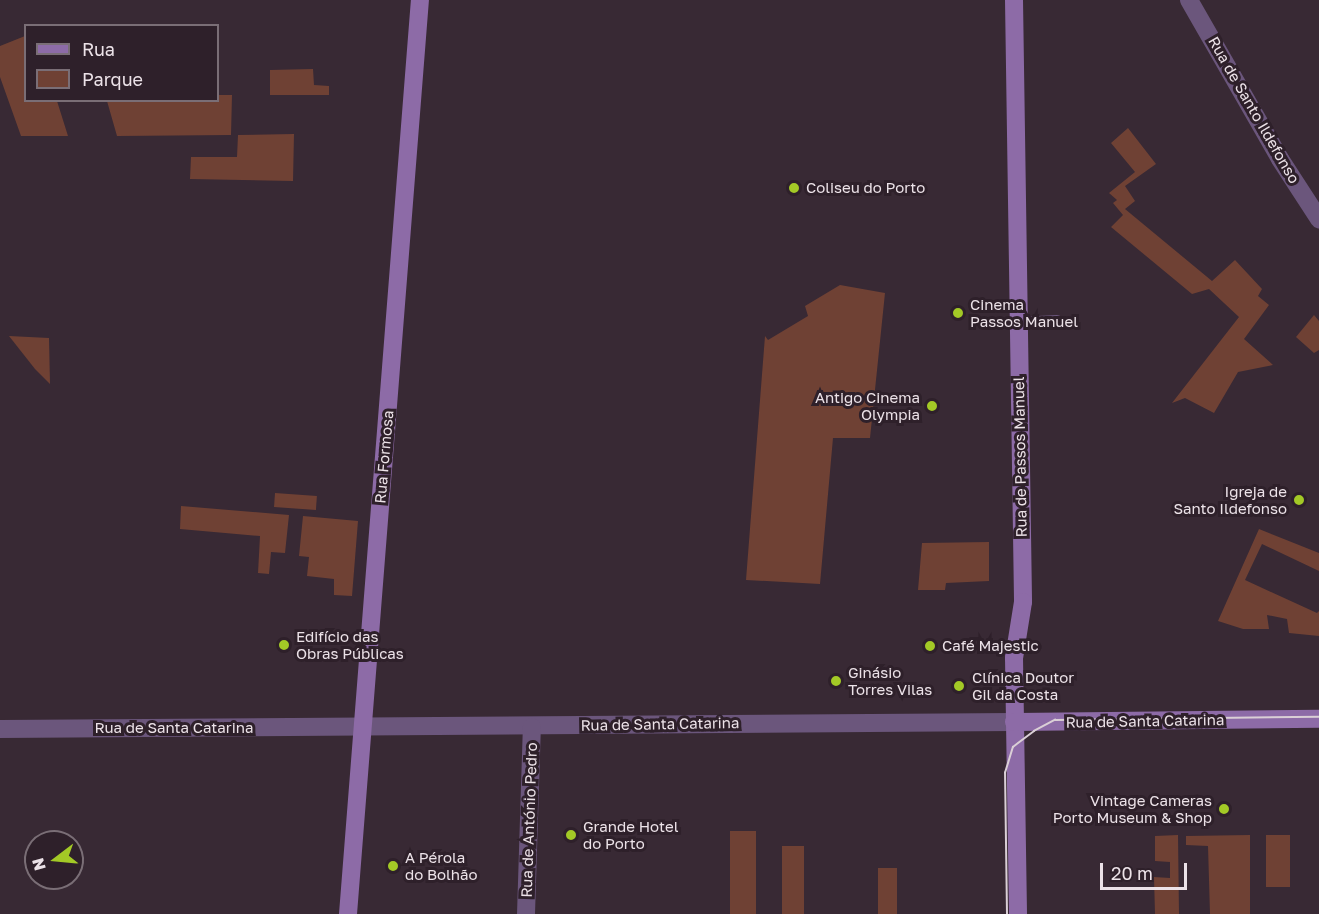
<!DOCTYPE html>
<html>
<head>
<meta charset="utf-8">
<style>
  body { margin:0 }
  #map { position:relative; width:1319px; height:914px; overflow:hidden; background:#382934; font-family:"Golos Text",sans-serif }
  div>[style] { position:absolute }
  .green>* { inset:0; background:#6f4134; transform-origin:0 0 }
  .lane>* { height:12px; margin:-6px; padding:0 6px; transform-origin:6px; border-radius:6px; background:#6b567c }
  .street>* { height:18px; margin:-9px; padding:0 9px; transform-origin:9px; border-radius:9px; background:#6b567c }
  .secondary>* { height:18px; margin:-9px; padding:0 9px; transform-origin:9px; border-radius:9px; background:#8d6ba7 }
  .tram>* { height:1.5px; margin:-0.75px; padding:0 0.75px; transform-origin:0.75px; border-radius:0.75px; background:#dacfd6 }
  .dots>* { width:16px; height:16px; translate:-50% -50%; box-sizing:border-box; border:3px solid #2e202a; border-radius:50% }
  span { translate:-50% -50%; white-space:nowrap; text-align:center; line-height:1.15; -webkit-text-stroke:6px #2e202a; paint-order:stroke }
  .street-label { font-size:15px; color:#ece2e8 }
  .poi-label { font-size:15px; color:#ece2e8 }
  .left { translate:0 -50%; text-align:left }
  .right { translate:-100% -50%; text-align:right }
  .legend { position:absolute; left:24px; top:24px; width:195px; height:78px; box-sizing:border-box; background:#2e202a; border:2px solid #7a6e76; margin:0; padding:8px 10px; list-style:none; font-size:18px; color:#ece2e8 }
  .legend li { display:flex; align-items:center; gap:12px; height:30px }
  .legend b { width:30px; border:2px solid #7a6e76 }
  .north { position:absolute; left:24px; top:830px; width:60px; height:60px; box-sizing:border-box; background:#2e202a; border:2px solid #7a6e76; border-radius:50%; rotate:254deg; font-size:16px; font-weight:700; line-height:24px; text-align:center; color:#ece2e8 }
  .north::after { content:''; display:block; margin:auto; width:21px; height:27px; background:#a3c926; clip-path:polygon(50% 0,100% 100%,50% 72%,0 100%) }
  .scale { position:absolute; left:1100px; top:863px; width:87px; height:27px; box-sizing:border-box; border:3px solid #ece2e8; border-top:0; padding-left:8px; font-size:18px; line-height:21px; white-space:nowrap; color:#ece2e8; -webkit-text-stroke:4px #2e202a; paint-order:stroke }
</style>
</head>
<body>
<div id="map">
  <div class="green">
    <div style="clip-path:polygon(25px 36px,26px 100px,57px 101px,68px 136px,21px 136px,0 77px,0 46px)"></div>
    <div style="clip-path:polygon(313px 69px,314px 85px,329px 86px,329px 95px,270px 95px,270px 70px)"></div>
    <div style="clip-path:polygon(218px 95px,232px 95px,231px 135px,117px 136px,107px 101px,218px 100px)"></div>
    <div style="clip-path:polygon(1128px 128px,1156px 164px,1125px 186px,1135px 201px,1125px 209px,1212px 281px,1235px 260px,1262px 289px,1258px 296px,1269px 305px,1244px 339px,1273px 365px,1238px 372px,1214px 413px,1185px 398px,1172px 403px,1239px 317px,1209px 289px,1192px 294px,1111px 227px,1123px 215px,1113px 203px,1117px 200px,1109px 193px,1135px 172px,1111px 143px)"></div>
    <div style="clip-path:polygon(294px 134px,293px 181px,190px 179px,191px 157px,237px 157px,238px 135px)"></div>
    <div style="clip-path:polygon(840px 285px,885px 293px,870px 438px,833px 438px,820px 584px,746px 580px,765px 336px,768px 340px,808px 316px,805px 306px)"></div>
    <div style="clip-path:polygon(1314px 315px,1319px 321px,1319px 350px,1314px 353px,1296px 337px)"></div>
    <div style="clip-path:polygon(9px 336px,49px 338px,50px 384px,35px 369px)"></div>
    <div style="left:275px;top:493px;width:42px;height:14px;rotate:4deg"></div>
    <div style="clip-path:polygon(181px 506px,289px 515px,285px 553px,271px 552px,269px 574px,258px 573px,260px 536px,180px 529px)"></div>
    <div style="clip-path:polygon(303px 516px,358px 521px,352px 596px,334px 595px,334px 579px,307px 576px,309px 557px,299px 556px)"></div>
    <div style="clip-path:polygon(1259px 529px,1319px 553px,1319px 571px,1262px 544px,1245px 580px,1317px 613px,1319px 611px,1319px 636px,1289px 633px,1287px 619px,1267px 615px,1269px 629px,1243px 629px,1218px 621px)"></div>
    <div style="clip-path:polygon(989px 542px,989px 581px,946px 583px,945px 590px,918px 590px,922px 543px)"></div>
    <div style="left:730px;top:831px;width:26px;height:83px"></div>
    <div style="clip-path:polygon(1178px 835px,1179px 914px,1155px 914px,1154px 877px,1170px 878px,1170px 862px,1155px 861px,1155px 836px)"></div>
    <div style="clip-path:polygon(1250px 835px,1250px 914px,1210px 914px,1208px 846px,1186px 845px,1186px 836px)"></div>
    <div style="left:1266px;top:835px;width:24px;height:52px"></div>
    <div style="left:782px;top:846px;width:22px;height:68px"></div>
    <div style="left:878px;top:868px;width:19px;height:46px"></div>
  </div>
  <div class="lane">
    <div style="left:1018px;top:323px;width:39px;rotate:-3deg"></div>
  </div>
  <div class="street">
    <div style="left:1189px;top:0;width:183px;rotate:60.2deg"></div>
    <div style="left:1280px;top:159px;width:72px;rotate:57deg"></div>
    <div style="left:0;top:729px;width:1014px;rotate:-0.4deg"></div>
    <div style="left:526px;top:914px;width:187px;rotate:-88.2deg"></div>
  </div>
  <div class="secondary">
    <div style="left:1014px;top:0;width:602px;rotate:89.14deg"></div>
    <div style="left:1023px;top:602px;width:57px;rotate:99.1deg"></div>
    <div style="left:1014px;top:658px;width:256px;rotate:89.1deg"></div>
    <div style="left:1014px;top:722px;width:305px;rotate:-0.6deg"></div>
    <div style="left:348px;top:914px;width:917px;rotate:-85.5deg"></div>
  </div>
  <div class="tram">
    <div style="left:1007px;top:914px;width:141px;rotate:-90.8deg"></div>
    <div style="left:1005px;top:773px;width:27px;rotate:-73deg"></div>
    <div style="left:1013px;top:747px;width:26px;rotate:-37deg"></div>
    <div style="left:1034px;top:731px;width:24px;rotate:-28deg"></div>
    <div style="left:1055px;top:720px;width:264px;rotate:-0.7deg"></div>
  </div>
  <div class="dots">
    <div style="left:794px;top:188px;background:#a3c926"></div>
    <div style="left:958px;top:313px;background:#a3c926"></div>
    <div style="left:932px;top:406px;background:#a3c926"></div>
    <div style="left:1299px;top:500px;background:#a3c926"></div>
    <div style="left:284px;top:645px;background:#a3c926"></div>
    <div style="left:930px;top:646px;background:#a3c926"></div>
    <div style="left:836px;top:681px;background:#a3c926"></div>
    <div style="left:959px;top:686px;background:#a3c926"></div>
    <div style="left:1224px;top:809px;background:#a3c926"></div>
    <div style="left:571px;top:835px;background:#a3c926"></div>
    <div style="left:393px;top:866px;background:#a3c926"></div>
  </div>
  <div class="street-label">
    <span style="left:1254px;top:110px;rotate:60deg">Rua de Santo Ildefonso</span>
    <span style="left:384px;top:457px;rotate:-85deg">Rua Formosa</span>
    <span style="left:1020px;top:457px;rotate:-91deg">Rua de Passos Manuel</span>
    <span style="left:1145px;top:721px;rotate:-1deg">Rua de Santa Catarina</span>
    <span style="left:660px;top:724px;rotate:-1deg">Rua de Santa Catarina</span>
    <span style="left:174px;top:728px">Rua de Santa Catarina</span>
    <span style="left:529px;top:820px;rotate:-88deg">Rua de António Pedro</span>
  </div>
  <div class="poi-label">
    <span class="left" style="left:806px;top:188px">Coliseu do Porto</span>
    <span class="left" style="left:970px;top:313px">Cinema<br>Passos Manuel</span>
    <span class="right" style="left:920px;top:406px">Antigo Cinema<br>Olympia</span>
    <span class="right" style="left:1287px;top:500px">Igreja de<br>Santo Ildefonso</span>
    <span class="left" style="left:296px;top:645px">Edifício das<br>Obras Públicas</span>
    <span class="left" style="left:942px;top:646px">Café Majestic</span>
    <span class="left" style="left:848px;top:681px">Ginásio<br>Torres Vilas</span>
    <span class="left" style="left:972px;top:686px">Clínica Doutor<br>Gil da Costa</span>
    <span class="right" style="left:1212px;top:809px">Vintage Cameras<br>Porto Museum &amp; Shop</span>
    <span class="left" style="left:583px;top:835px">Grande Hotel<br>do Porto</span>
    <span class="left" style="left:405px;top:866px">A Pérola<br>do Bolhão</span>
  </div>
  <ul class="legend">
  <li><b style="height:8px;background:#8d6ba7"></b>Rua</li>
  <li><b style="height:16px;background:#6f4134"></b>Parque</li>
  </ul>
  <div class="north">N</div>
  <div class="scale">20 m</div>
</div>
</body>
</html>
